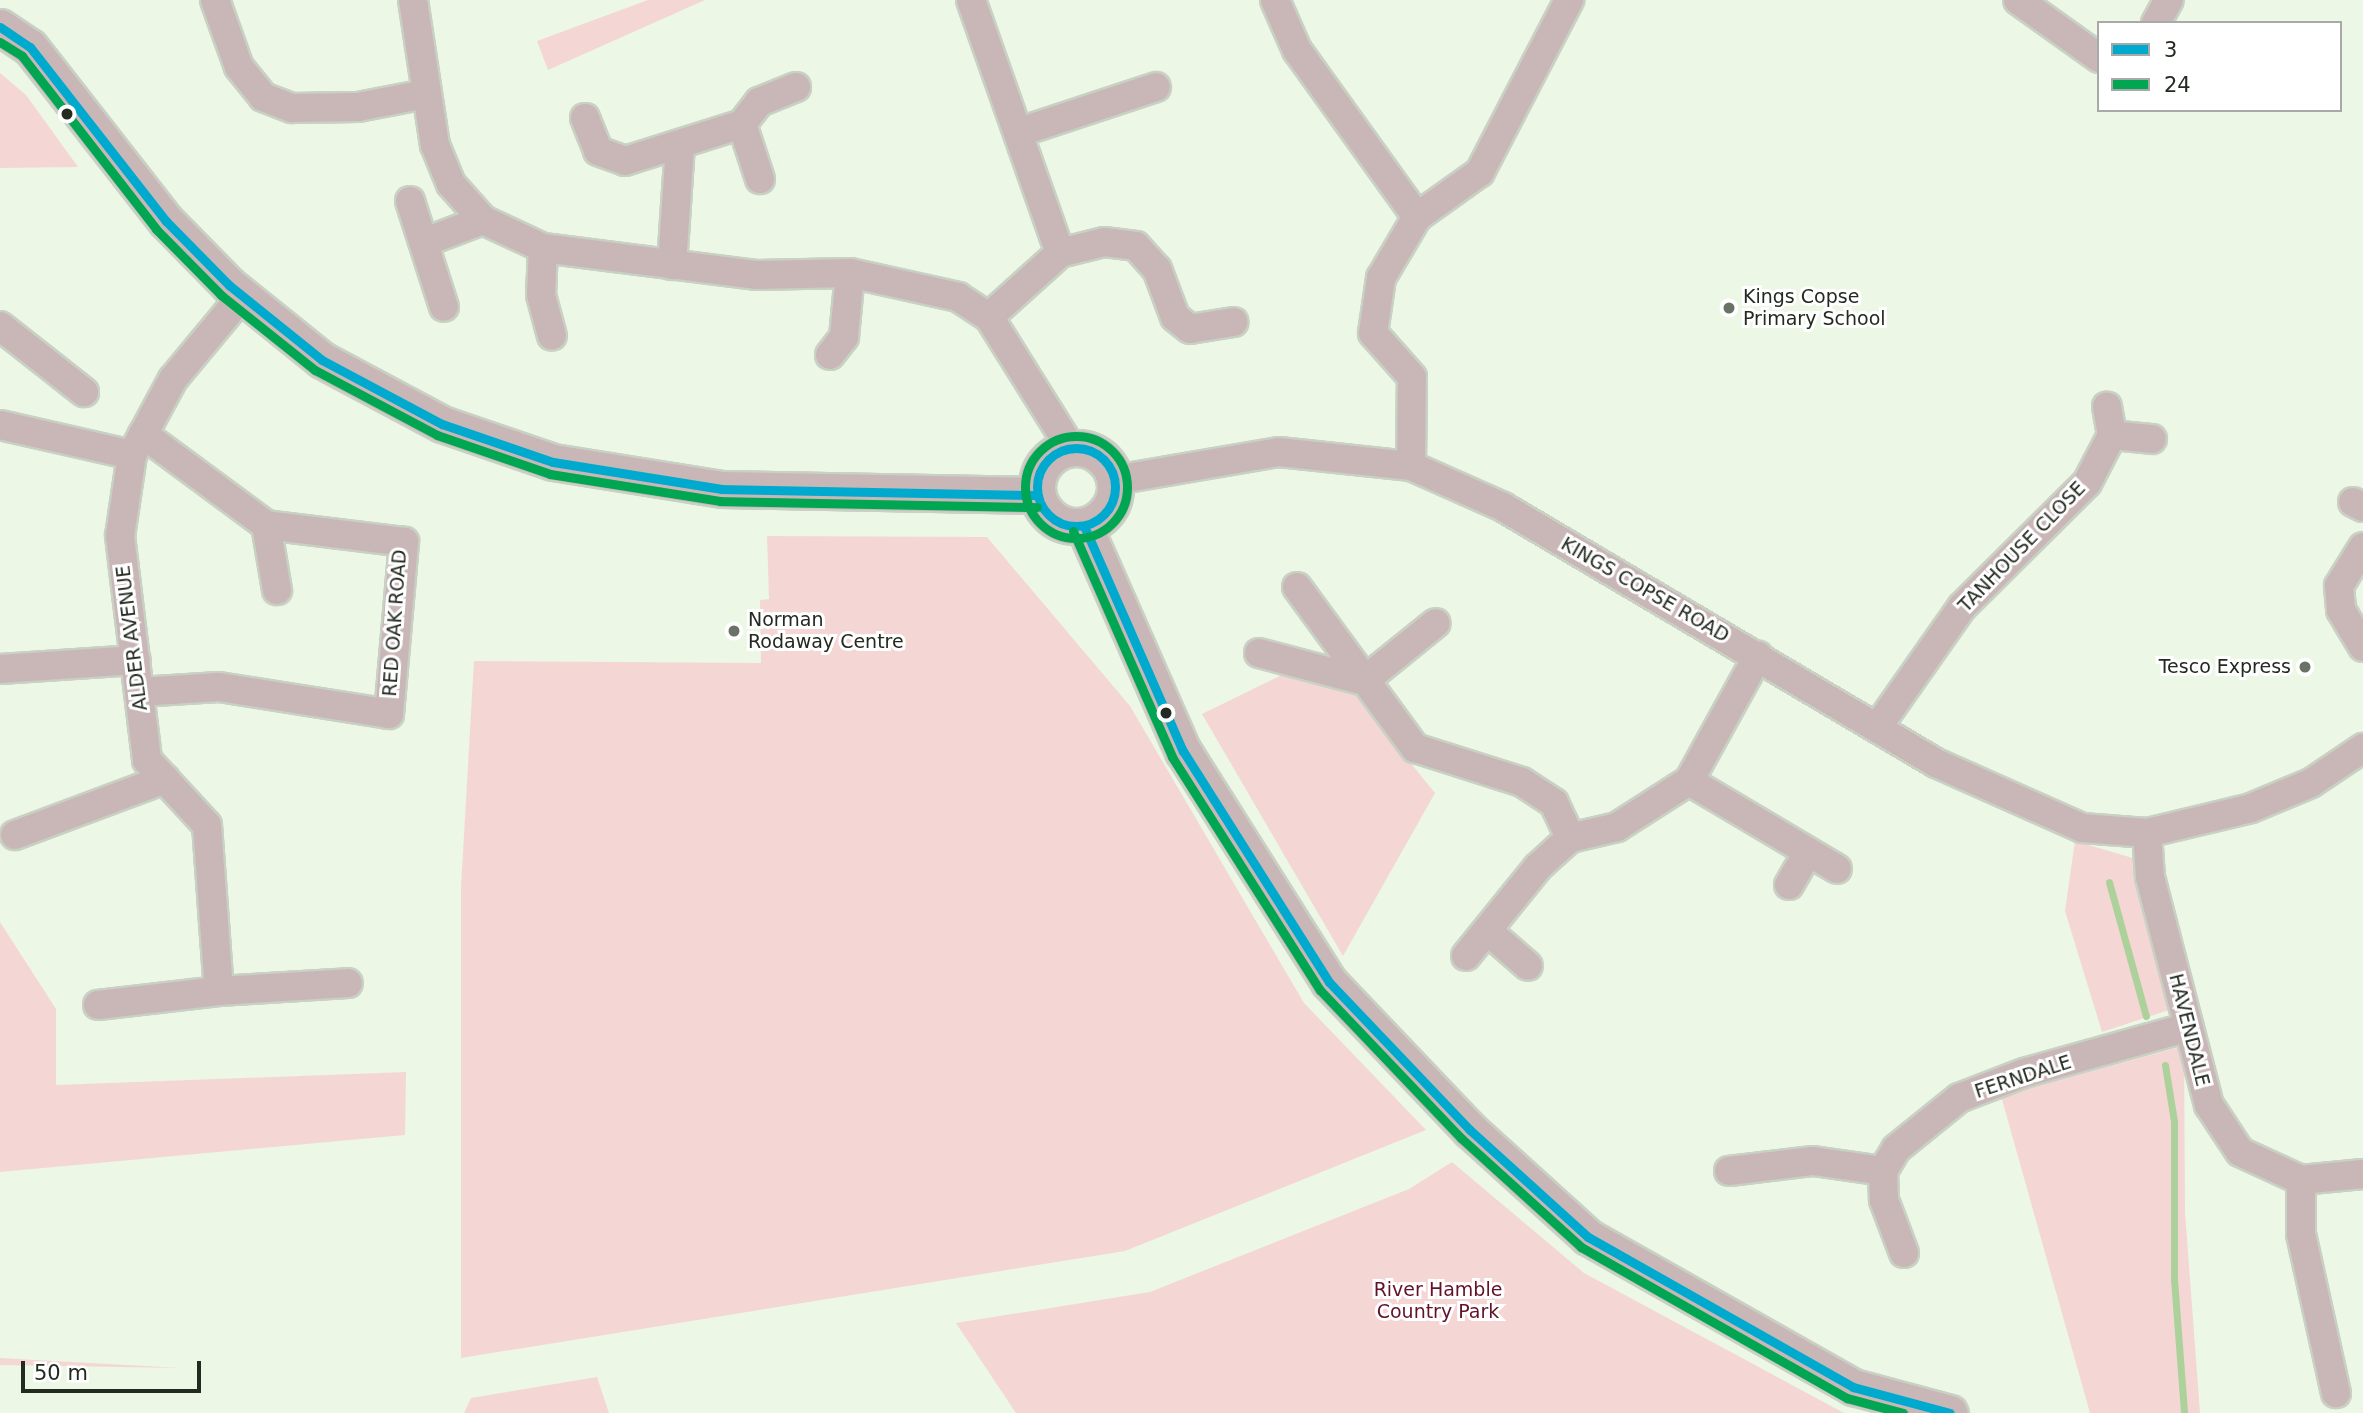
<!DOCTYPE html>
<html>
<head>
<meta charset="utf-8">
<style>
  body { margin:0 }
  #map { position:relative; width:2363px; height:1413px; overflow:hidden; background:#ecf7e6; font-family:"DejaVu Sans",sans-serif }
  div>[style] { position:absolute }
  .green>* { inset:0; background:#f4d7d4 }
  .stream>* { height:7px; margin:-3.5px; padding:0 3.5px; transform-origin:3.5px; border-radius:3.5px; background:#add19a }
  .roads { filter:drop-shadow(2px 0 #c9d0c4) drop-shadow(-2px 0 #c9d0c4) drop-shadow(0 2px #c9d0c4) drop-shadow(0 -2px #c9d0c4) }
  .minor>* { height:28px; margin:-14px; padding:0 14px; transform-origin:14px; border-radius:14px; background:#c9b7b8 }
  .tertiary>* { height:35px; margin:-17.5px; padding:0 17.5px; transform-origin:17.5px; border-radius:17.5px; background:#c9b7b8 }
  .tertiary>.ring { margin:-17.5px; padding:0; box-sizing:content-box; background:none; border:35px solid #c9b7b8; border-radius:50% }
  .bus-1>* { height:9px; margin:-4.5px; padding:0 4.5px; transform-origin:4.5px; border-radius:4.5px; background:#00a9ce }
  .bus-1>.ring { margin:-4.5px; padding:0; box-sizing:content-box; background:none; border:9px solid #00a9ce; border-radius:50% }
  .bus-2>* { height:9px; margin:-4.5px; padding:0 4.5px; transform-origin:4.5px; border-radius:4.5px; background:#00a651 }
  .bus-2>.ring { margin:-4.5px; padding:0; box-sizing:content-box; background:none; border:9px solid #00a651; border-radius:50% }
  .dots>* { width:19px; height:19px; translate:-50% -50%; box-sizing:border-box; border:4px solid #fff; border-radius:50% }
  span { translate:-50% -50%; white-space:nowrap; text-align:center; line-height:1.15; -webkit-text-stroke:6px #fff; paint-order:stroke }
  .poi-label { font-size:19px; color:#232a20 }
  .left { translate:0 -50%; text-align:left }
  .right { translate:-100% -50%; text-align:right }
  .street-label { font-size:19px; color:#232a20 }
  .park-label { font-size:19px; color:#621229 }
  .legend { position:absolute; left:2097px; top:21px; width:245px; height:91px; box-sizing:border-box; background:#fff; border:2px solid #a7aaa6; margin:0; padding:9px 12px; list-style:none; font-size:21px; color:#232a20 }
  .legend li { display:flex; align-items:center; gap:14px; height:35px }
  .legend b { width:35px; border:2px solid #a7aaa6 }
  .scale { position:absolute; left:21px; top:1361px; width:180px; height:32px; box-sizing:border-box; border:4px solid #232a20; border-top:0; padding-left:9px; font-size:21px; line-height:24px; white-space:nowrap; color:#232a20; -webkit-text-stroke:5px #fff; paint-order:stroke }
</style>
</head>
<body>
<div id="map">
  <div class="green">
    <div style="clip-path:polygon(648px 0,705px 0,548px 70px,537px 41px)"></div>
    <div style="clip-path:polygon(0 73px,26px 95px,78px 167px,0 168px)"></div>
    <div style="clip-path:polygon(767px 536px,987px 537px,1130px 706px,1304px 1003px,1426px 1130px,1125px 1251px,461px 1358px,461px 887px,474px 661px,761px 663px,760px 600px,769px 599px)"></div>
    <div style="clip-path:polygon(1323px 655px,1435px 793px,1343px 956px,1202px 714px)"></div>
    <div style="clip-path:polygon(2075px 841px,2136px 859px,2175px 1008px,2102px 1032px,2065px 911px)"></div>
    <div style="clip-path:polygon(0 922px,56px 1009px,56px 1085px,406px 1072px,405px 1135px,0 1172px)"></div>
    <div style="clip-path:polygon(2184px 1046px,2185px 1212px,2200px 1413px,2090px 1413px,2001px 1096px)"></div>
    <div style="clip-path:polygon(1452px 1162px,1584px 1273px,1844px 1413px,1016px 1413px,956px 1323px,1150px 1292px,1409px 1189px)"></div>
    <div style="clip-path:polygon(0 1358px,181px 1368px,0 1365px)"></div>
    <div style="clip-path:polygon(597px 1377px,609px 1413px,464px 1413px,471px 1398px)"></div>
  </div>
  <div class="stream">
    <div style="left:2109px;top:882px;width:139px;rotate:74.6deg"></div>
    <div style="left:2165px;top:1065px;width:57px;rotate:80.9deg"></div>
    <div style="left:2174px;top:1121px;width:158px;rotate:90deg"></div>
    <div style="left:2174px;top:1279px;width:134px;rotate:85.7deg"></div>
  </div>
  <div class="roads">
    <div class="minor">
      <div style="left:215px;top:0;width:71px;rotate:70.3deg"></div>
      <div style="left:239px;top:67px;width:38px;rotate:51deg"></div>
      <div style="left:263px;top:97px;width:31px;rotate:21deg"></div>
      <div style="left:292px;top:108px;width:66px;rotate:-0.9deg"></div>
      <div style="left:358px;top:107px;width:69px;rotate:-10.8deg"></div>
      <div style="left:413px;top:0;width:147px;rotate:81.4deg"></div>
      <div style="left:435px;top:145px;width:42px;rotate:67.7deg"></div>
      <div style="left:451px;top:184px;width:48px;rotate:48.4deg"></div>
      <div style="left:483px;top:220px;width:66px;rotate:25deg"></div>
      <div style="left:543px;top:248px;width:216px;rotate:7.2deg"></div>
      <div style="left:757px;top:275px;width:93px;rotate:-1.2deg"></div>
      <div style="left:850px;top:273px;width:111px;rotate:12.5deg"></div>
      <div style="left:958px;top:297px;width:37px;rotate:33deg"></div>
      <div style="left:989px;top:317px;width:155px;rotate:58deg"></div>
      <div style="left:971px;top:0;width:268px;rotate:70.6deg"></div>
      <div style="left:1060px;top:253px;width:96px;rotate:138deg"></div>
      <div style="left:1275px;top:0;width:55px;rotate:66.3deg"></div>
      <div style="left:1297px;top:50px;width:206px;rotate:54.3deg"></div>
      <div style="left:2018px;top:0;width:100px;rotate:35.6deg"></div>
      <div style="left:2156px;top:23px;width:26px;rotate:-61deg"></div>
      <div style="left:585px;top:118px;width:35px;rotate:68deg"></div>
      <div style="left:598px;top:151px;width:29px;rotate:20deg"></div>
      <div style="left:625px;top:161px;width:123px;rotate:-17.5deg"></div>
      <div style="left:742px;top:124px;width:28px;rotate:-52deg"></div>
      <div style="left:759px;top:102px;width:40px;rotate:-22deg"></div>
      <div style="left:742px;top:124px;width:58px;rotate:71.9deg"></div>
      <div style="left:1020px;top:132px;width:143px;rotate:-18.3deg"></div>
      <div style="left:410px;top:201px;width:111px;rotate:72.2deg"></div>
      <div style="left:425px;top:242px;width:62px;rotate:-20.8deg"></div>
      <div style="left:543px;top:248px;width:47px;rotate:92.4deg"></div>
      <div style="left:541px;top:295px;width:42px;rotate:75deg"></div>
      <div style="left:1060px;top:253px;width:45px;rotate:-14deg"></div>
      <div style="left:1104px;top:242px;width:32px;rotate:7deg"></div>
      <div style="left:1136px;top:246px;width:31px;rotate:48deg"></div>
      <div style="left:1157px;top:269px;width:51px;rotate:69.4deg"></div>
      <div style="left:1175px;top:317px;width:19px;rotate:39deg"></div>
      <div style="left:1190px;top:329px;width:44px;rotate:-9.2deg"></div>
      <div style="left:672px;top:265px;width:121px;rotate:-86.2deg"></div>
      <div style="left:242px;top:296px;width:108px;rotate:129.7deg"></div>
      <div style="left:173px;top:379px;width:86px;rotate:118.3deg"></div>
      <div style="left:132px;top:455px;width:82px;rotate:98.4deg"></div>
      <div style="left:120px;top:536px;width:226px;rotate:83.1deg"></div>
      <div style="left:147px;top:760px;width:88px;rotate:47.3deg"></div>
      <div style="left:207px;top:825px;width:166px;rotate:85.9deg"></div>
      <div style="left:219px;top:991px;width:129px;rotate:-3.5deg"></div>
      <div style="left:0;top:326px;width:107px;rotate:38.2deg"></div>
      <div style="left:830px;top:355px;width:23px;rotate:-52deg"></div>
      <div style="left:844px;top:337px;width:64px;rotate:-84.6deg"></div>
      <div style="left:0;top:425px;width:135px;rotate:12.8deg"></div>
      <div style="left:2112px;top:435px;width:40px;rotate:5.7deg"></div>
      <div style="left:1411px;top:466px;width:89px;rotate:-89.4deg"></div>
      <div style="left:1412px;top:377px;width:59px;rotate:-131.6deg"></div>
      <div style="left:1373px;top:333px;width:56px;rotate:-81.7deg"></div>
      <div style="left:1381px;top:278px;width:71px;rotate:-59.5deg"></div>
      <div style="left:1417px;top:217px;width:77px;rotate:-35.5deg"></div>
      <div style="left:1480px;top:172px;width:194px;rotate:-62.6deg"></div>
      <div style="left:1115px;top:480px;width:166px;rotate:-9.7deg"></div>
      <div style="left:1279px;top:452px;width:133px;rotate:6.1deg"></div>
      <div style="left:1411px;top:466px;width:101px;rotate:24deg"></div>
      <div style="left:1503px;top:507px;width:503px;rotate:30.59deg"></div>
      <div style="left:1936px;top:763px;width:160px;rotate:24deg"></div>
      <div style="left:2082px;top:828px;width:65px;rotate:4.4deg"></div>
      <div style="left:2147px;top:833px;width:107px;rotate:-13.5deg"></div>
      <div style="left:2251px;top:808px;width:65px;rotate:-22.6deg"></div>
      <div style="left:2311px;top:783px;width:63px;rotate:-33.9deg"></div>
      <div style="left:2353px;top:502px;width:11px;rotate:27deg"></div>
      <div style="left:266px;top:525px;width:66px;rotate:80.4deg"></div>
      <div style="left:2363px;top:547px;width:46px;rotate:121.6deg"></div>
      <div style="left:2339px;top:586px;width:24px;rotate:85deg"></div>
      <div style="left:2341px;top:610px;width:43px;rotate:59.3deg"></div>
      <div style="left:1297px;top:587px;width:200px;rotate:53.8deg"></div>
      <div style="left:1415px;top:748px;width:112px;rotate:17.6deg"></div>
      <div style="left:1522px;top:782px;width:38px;rotate:33deg"></div>
      <div style="left:1554px;top:803px;width:38px;rotate:65deg"></div>
      <div style="left:1259px;top:653px;width:109px;rotate:14.9deg"></div>
      <div style="left:1364px;top:681px;width:92px;rotate:-38.9deg"></div>
      <div style="left:0;top:669px;width:136px;rotate:-3.8deg"></div>
      <div style="left:139px;top:692px;width:80px;rotate:-3.6deg"></div>
      <div style="left:219px;top:687px;width:172px;rotate:9deg"></div>
      <div style="left:389px;top:714px;width:173px;rotate:-85deg"></div>
      <div style="left:404px;top:542px;width:139px;rotate:-173deg"></div>
      <div style="left:266px;top:525px;width:153px;rotate:-143.5deg"></div>
      <div style="left:1879px;top:725px;width:144px;rotate:-54.9deg"></div>
      <div style="left:1962px;top:607px;width:176px;rotate:-44.8deg"></div>
      <div style="left:2087px;top:483px;width:54px;rotate:-62.5deg"></div>
      <div style="left:2112px;top:435px;width:29px;rotate:-100deg"></div>
      <div style="left:1689px;top:781px;width:172px;rotate:30.7deg"></div>
      <div style="left:2147px;top:833px;width:44px;rotate:86.1deg"></div>
      <div style="left:2150px;top:877px;width:236px;rotate:75.5deg"></div>
      <div style="left:2209px;top:1105px;width:56px;rotate:56.6deg"></div>
      <div style="left:2240px;top:1152px;width:67px;rotate:24.7deg"></div>
      <div style="left:2301px;top:1180px;width:54px;rotate:90deg"></div>
      <div style="left:2301px;top:1234px;width:163px;rotate:77.6deg"></div>
      <div style="left:15px;top:835px;width:160px;rotate:-20.5deg"></div>
      <div style="left:1789px;top:885px;width:34px;rotate:-60deg"></div>
      <div style="left:1490px;top:933px;width:50px;rotate:41deg"></div>
      <div style="left:1466px;top:956px;width:114px;rotate:-51deg"></div>
      <div style="left:1538px;top:867px;width:43px;rotate:-42.2deg"></div>
      <div style="left:1570px;top:838px;width:48px;rotate:-13.2deg"></div>
      <div style="left:1617px;top:827px;width:85px;rotate:-32.6deg"></div>
      <div style="left:1689px;top:781px;width:143px;rotate:-61.1deg"></div>
      <div style="left:98px;top:1005px;width:122px;rotate:-6.6deg"></div>
      <div style="left:1729px;top:1171px;width:85px;rotate:-6.8deg"></div>
      <div style="left:1813px;top:1161px;width:71px;rotate:8.1deg"></div>
      <div style="left:2301px;top:1180px;width:62px;rotate:-5.5deg"></div>
      <div style="left:1904px;top:1253px;width:57px;rotate:-110.7deg"></div>
      <div style="left:1884px;top:1200px;width:29px;rotate:-92deg"></div>
      <div style="left:1883px;top:1171px;width:26px;rotate:-59deg"></div>
      <div style="left:1896px;top:1149px;width:81px;rotate:-39deg"></div>
      <div style="left:1959px;top:1098px;width:70px;rotate:-21deg"></div>
      <div style="left:2024px;top:1073px;width:171px;rotate:-15.6deg"></div>
    </div>
    <div class="tertiary">
      <div style="left:0;top:27px;width:36px;rotate:34deg"></div>
      <div style="left:30px;top:47px;width:221px;rotate:52deg"></div>
      <div style="left:166px;top:221px;width:90px;rotate:45.5deg"></div>
      <div style="left:229px;top:285px;width:119px;rotate:38.9deg"></div>
      <div style="left:322px;top:360px;width:136px;rotate:28.1deg"></div>
      <div style="left:442px;top:424px;width:117px;rotate:18.9deg"></div>
      <div style="left:553px;top:462px;width:171px;rotate:9.1deg"></div>
      <div style="left:722px;top:489px;width:315px;rotate:1.1deg"></div>
      <div class="ring" style="left:1037px;top:448px;width:43px;height:43px"></div>
      <div style="left:1084px;top:526px;width:246px;rotate:66.3deg"></div>
      <div style="left:1183px;top:751px;width:273px;rotate:57.7deg"></div>
      <div style="left:1329px;top:982px;width:204px;rotate:46.4deg"></div>
      <div style="left:1470px;top:1130px;width:159px;rotate:42.2deg"></div>
      <div style="left:1588px;top:1237px;width:305px;rotate:29.5deg"></div>
      <div style="left:1853px;top:1387px;width:100px;rotate:15deg"></div>
    </div>
  </div>
  <div class="bus-1">
    <div style="left:0;top:27px;width:36px;rotate:34deg"></div>
    <div style="left:30px;top:47px;width:221px;rotate:52deg"></div>
    <div style="left:166px;top:221px;width:90px;rotate:45.5deg"></div>
    <div style="left:229px;top:285px;width:119px;rotate:38.9deg"></div>
    <div style="left:322px;top:360px;width:136px;rotate:28.1deg"></div>
    <div style="left:442px;top:424px;width:117px;rotate:18.9deg"></div>
    <div style="left:553px;top:462px;width:171px;rotate:9.1deg"></div>
    <div style="left:722px;top:489px;width:315px;rotate:1.1deg"></div>
    <div class="ring" style="left:1037px;top:448px;width:69px;height:69px"></div>
    <div style="left:1084px;top:526px;width:246px;rotate:66.3deg"></div>
    <div style="left:1183px;top:751px;width:273px;rotate:57.7deg"></div>
    <div style="left:1329px;top:982px;width:204px;rotate:46.4deg"></div>
    <div style="left:1470px;top:1130px;width:159px;rotate:42.2deg"></div>
    <div style="left:1588px;top:1237px;width:305px;rotate:29.5deg"></div>
    <div style="left:1853px;top:1387px;width:100px;rotate:15deg"></div>
  </div>
  <div class="bus-2">
    <div style="left:0;top:42px;width:26px;rotate:32deg"></div>
    <div style="left:22px;top:56px;width:219px;rotate:52.2deg"></div>
    <div style="left:156px;top:229px;width:93px;rotate:45.4deg"></div>
    <div style="left:221px;top:295px;width:120px;rotate:38.6deg"></div>
    <div style="left:315px;top:370px;width:138px;rotate:28deg"></div>
    <div style="left:437px;top:435px;width:120px;rotate:19deg"></div>
    <div style="left:550px;top:474px;width:172px;rotate:9deg"></div>
    <div style="left:720px;top:501px;width:317px;rotate:1.1deg"></div>
    <div class="ring" style="left:1025px;top:436px;width:93px;height:93px"></div>
    <div style="left:1073px;top:531px;width:247px;rotate:66.3deg"></div>
    <div style="left:1172px;top:757px;width:276px;rotate:57.6deg"></div>
    <div style="left:1320px;top:990px;width:204px;rotate:46.4deg"></div>
    <div style="left:1461px;top:1138px;width:162px;rotate:42.2deg"></div>
    <div style="left:1581px;top:1247px;width:306px;rotate:29.6deg"></div>
    <div style="left:1847px;top:1398px;width:58px;rotate:15deg"></div>
  </div>
  <div class="dots">
    <div style="left:67px;top:114px;background:#232a20"></div>
    <div style="left:1729px;top:308px;background:#697265"></div>
    <div style="left:734px;top:631px;background:#697265"></div>
    <div style="left:2305px;top:667px;background:#697265"></div>
    <div style="left:1166px;top:713px;background:#232a20"></div>
  </div>
  <div class="poi-label">
    <span class="left" style="left:1743px;top:308px">Kings Copse<br>Primary School</span>
    <span class="left" style="left:748px;top:631px">Norman<br>Rodaway Centre</span>
    <span class="right" style="left:2291px;top:667px">Tesco Express</span>
  </div>
  <div class="street-label">
    <span style="left:2022px;top:547px;rotate:-46deg">TANHOUSE CLOSE</span>
    <span style="left:1645px;top:590px;rotate:30deg">KINGS COPSE ROAD</span>
    <span style="left:395px;top:623px;rotate:-86deg">RED OAK ROAD</span>
    <span style="left:132px;top:638px;rotate:-97deg">ALDER AVENUE</span>
    <span style="left:2189px;top:1030px;rotate:76deg">HAVENDALE</span>
    <span style="left:2023px;top:1077px;rotate:-18deg">FERNDALE</span>
  </div>
  <div class="park-label">
    <span style="left:1438px;top:1301px">River Hamble<br>Country Park</span>
  </div>
  <ul class="legend">
  <li><b style="height:9px;background:#00a9ce"></b>3</li>
  <li><b style="height:9px;background:#00a651"></b>24</li>
  </ul>
  <div class="scale">50 m</div>
</div>
</body>
</html>
